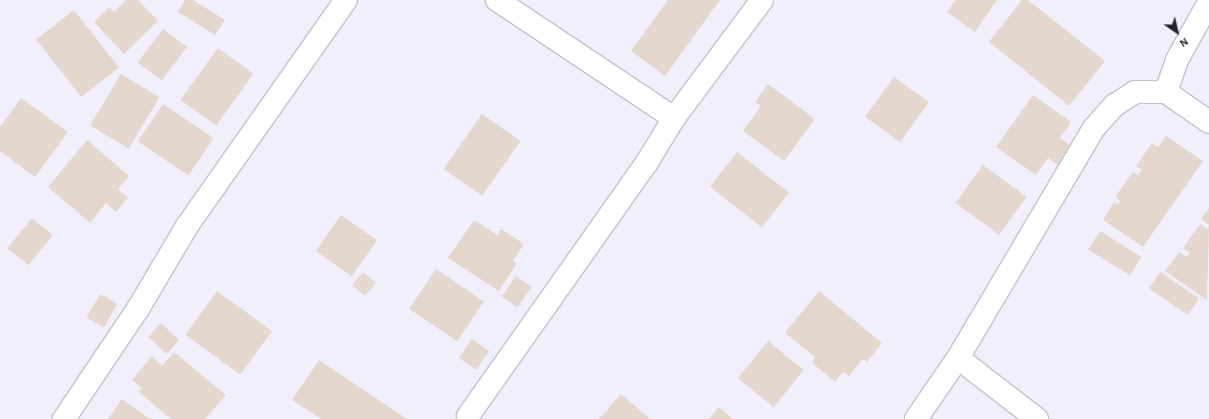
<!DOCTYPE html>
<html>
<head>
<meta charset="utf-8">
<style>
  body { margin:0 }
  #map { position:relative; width:1209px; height:419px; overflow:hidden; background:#f2effd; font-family:"Alegreya Sans",sans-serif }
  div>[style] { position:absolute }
  .building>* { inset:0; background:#e5d7ce; transform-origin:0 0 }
  .roads { filter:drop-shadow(1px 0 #c5c2d0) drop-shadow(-1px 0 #c5c2d0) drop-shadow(0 1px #c5c2d0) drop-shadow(0 -1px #c5c2d0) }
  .minor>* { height:22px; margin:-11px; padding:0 11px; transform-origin:11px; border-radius:11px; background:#fff }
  span { translate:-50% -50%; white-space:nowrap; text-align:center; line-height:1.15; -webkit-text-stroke:4px #fefefe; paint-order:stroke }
  .north { position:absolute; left:1157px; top:12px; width:40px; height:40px; -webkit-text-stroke:3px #fefefe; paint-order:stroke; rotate:146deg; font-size:11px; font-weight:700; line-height:16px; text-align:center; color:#242329 }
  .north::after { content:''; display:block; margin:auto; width:14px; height:18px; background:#242329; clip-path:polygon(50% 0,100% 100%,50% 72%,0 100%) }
</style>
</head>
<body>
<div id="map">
  <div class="building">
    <div style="clip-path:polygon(126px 0,138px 0,158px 21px,124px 54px,94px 22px,109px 7px,114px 12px)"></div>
    <div style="clip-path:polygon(185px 0,193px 0,225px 20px,215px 35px,178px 12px)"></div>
    <div style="clip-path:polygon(668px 0,720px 0,665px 76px,631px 51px)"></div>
    <div style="clip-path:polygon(955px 0,997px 0,975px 32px,947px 12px)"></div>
    <div style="clip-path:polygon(1022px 0,1028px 0,1105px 61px,1069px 106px,989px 42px)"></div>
    <div style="left:74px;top:10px;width:73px;height:48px;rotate:52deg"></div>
    <div style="left:163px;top:29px;width:30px;height:42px;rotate:37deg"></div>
    <div style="left:218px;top:48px;width:44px;height:64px;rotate:36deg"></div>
    <div style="left:121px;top:74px;width:45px;height:60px;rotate:31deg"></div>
    <div style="left:894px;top:77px;width:43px;height:49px;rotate:36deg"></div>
    <div style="clip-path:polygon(768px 84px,815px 119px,784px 161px,743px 131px,761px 106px,755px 102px)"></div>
    <div style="clip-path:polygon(1033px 95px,1071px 122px,1060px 138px,1074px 148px,1060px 167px,1048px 158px,1036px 175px,996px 147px)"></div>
    <div style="clip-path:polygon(21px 98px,68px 132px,35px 177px,0 151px,0 127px)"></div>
    <div style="left:163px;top:104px;width:61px;height:45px;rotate:34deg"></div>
    <div style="left:482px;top:114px;width:47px;height:67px;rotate:35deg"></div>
    <div style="clip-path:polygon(1166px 136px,1203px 161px,1143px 247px,1103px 220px,1114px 202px,1118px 204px,1120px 201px,1115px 197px,1133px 172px,1138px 175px,1142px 170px,1136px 166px,1152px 143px,1158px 147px)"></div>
    <div style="clip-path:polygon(87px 140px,129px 176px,118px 189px,128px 198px,116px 212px,106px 203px,90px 223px,48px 187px)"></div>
    <div style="left:737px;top:152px;width:66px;height:44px;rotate:38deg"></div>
    <div style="left:983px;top:165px;width:54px;height:47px;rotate:36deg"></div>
    <div style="clip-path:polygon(1209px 208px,1209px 225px,1201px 219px)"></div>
    <div style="left:341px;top:215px;width:44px;height:44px;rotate:35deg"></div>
    <div style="left:32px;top:218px;width:27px;height:39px;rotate:39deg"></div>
    <div style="clip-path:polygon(474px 220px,497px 235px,501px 229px,524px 244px,513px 261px,517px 263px,499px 291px,448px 258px)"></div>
    <div style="clip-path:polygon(1200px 224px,1207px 229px,1209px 226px,1207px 300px,1165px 271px,1179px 252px,1187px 257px,1190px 253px,1183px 248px)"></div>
    <div style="left:1100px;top:231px;width:49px;height:22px;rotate:32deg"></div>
    <div style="left:436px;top:269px;width:58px;height:48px;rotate:34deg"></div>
    <div style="left:363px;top:272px;width:17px;height:17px;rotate:40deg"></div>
    <div style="left:1160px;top:272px;width:47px;height:20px;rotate:34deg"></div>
    <div style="left:516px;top:276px;width:19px;height:25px;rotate:35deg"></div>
    <div style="left:217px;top:291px;width:68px;height:54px;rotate:36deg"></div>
    <div style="clip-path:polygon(819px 291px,882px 343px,867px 362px,863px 359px,849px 376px,843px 372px,835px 382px,812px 363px,815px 357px,785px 333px)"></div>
    <div style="left:100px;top:294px;width:20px;height:27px;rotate:30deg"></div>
    <div style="left:161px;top:323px;width:25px;height:19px;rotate:43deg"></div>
    <div style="left:472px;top:339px;width:21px;height:23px;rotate:35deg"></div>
    <div style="left:768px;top:341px;width:46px;height:48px;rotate:39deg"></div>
    <div style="clip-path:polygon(174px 352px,226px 395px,205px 419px,171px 419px,139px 392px,142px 388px,132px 380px,152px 356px,162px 366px)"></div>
    <div style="clip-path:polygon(319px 360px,407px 419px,321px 419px,292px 400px)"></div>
    <div style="clip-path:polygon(621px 394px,650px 419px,599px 419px)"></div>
    <div style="clip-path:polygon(122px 399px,150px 419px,108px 419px)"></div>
    <div style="clip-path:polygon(719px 407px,733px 419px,709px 419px)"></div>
  </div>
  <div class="roads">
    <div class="minor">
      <div style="left:497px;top:0;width:213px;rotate:33.7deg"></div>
      <div style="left:1166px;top:92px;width:34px;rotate:-71deg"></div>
      <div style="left:1177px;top:60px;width:66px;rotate:-61.1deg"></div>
      <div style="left:958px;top:358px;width:100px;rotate:37.7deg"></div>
      <div style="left:468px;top:416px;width:309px;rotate:-54.8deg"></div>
      <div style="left:646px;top:164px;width:54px;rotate:-58.7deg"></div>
      <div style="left:674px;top:118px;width:147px;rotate:-53.3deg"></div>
      <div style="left:64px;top:419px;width:133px;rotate:-56.1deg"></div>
      <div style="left:138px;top:309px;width:96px;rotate:-59.4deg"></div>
      <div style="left:187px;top:226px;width:276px;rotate:-54.9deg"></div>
      <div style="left:916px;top:419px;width:74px;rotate:-55.5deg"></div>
      <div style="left:958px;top:358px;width:267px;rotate:-59.4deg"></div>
      <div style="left:1094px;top:128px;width:31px;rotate:-48deg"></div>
      <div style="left:1115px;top:105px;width:24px;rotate:-33deg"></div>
      <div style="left:1135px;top:92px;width:31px"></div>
      <div style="left:1166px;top:92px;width:52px;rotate:34.9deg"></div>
    </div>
  </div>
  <div class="north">N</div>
</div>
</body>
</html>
